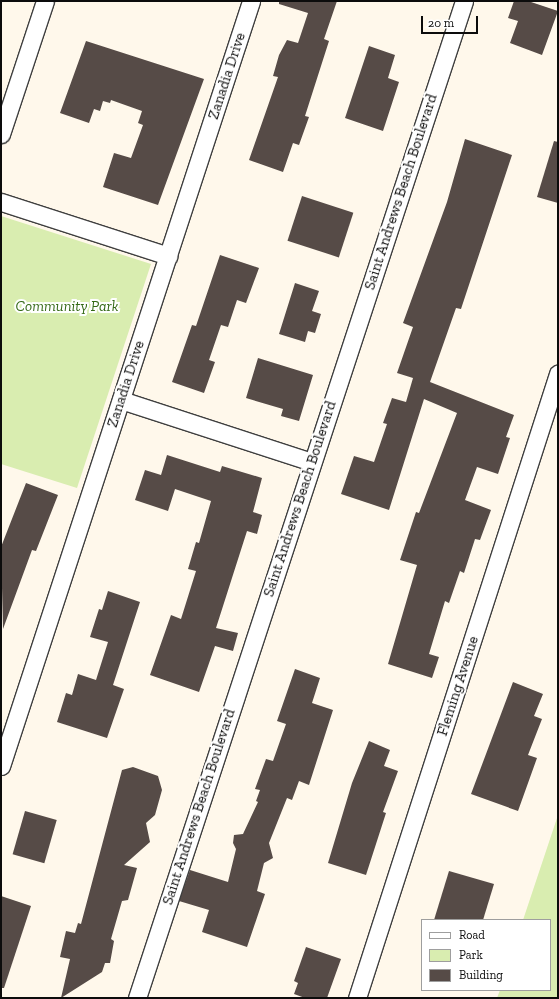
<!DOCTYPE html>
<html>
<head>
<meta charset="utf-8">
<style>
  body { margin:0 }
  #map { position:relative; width:559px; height:999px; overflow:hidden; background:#fff8eb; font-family:"Zilla Slab",serif }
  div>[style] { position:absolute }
  .green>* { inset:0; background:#d9edb0 }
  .building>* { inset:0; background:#564b47; transform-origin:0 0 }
  .roads { filter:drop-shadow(1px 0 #3f3f3f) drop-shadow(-1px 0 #3f3f3f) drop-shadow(0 1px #3f3f3f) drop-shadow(0 -1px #3f3f3f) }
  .minor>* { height:17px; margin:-8.5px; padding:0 8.5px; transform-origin:8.5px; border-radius:8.5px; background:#fff }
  span { translate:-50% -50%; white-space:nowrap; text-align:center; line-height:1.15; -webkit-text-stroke:4px #fff; paint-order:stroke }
  .street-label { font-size:15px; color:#0c0c0c }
  .park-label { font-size:15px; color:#346916; font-style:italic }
  .frame { position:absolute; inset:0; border:2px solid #0c0c0c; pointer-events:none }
  .legend { position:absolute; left:421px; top:919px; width:130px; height:72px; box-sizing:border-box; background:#fff; border:1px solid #9e9e9e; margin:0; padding:5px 7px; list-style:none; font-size:12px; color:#0c0c0c }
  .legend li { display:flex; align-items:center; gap:8px; height:20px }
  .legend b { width:20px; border:1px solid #9e9e9e }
  .scale { position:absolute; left:421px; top:16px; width:57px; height:18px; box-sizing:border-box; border:2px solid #0c0c0c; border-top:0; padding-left:5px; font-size:12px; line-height:14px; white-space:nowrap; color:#0c0c0c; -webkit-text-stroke:3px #fff; paint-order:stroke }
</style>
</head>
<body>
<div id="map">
  <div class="green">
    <div style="clip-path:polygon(1px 216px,151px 264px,77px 488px,1px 464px)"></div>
    <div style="clip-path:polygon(558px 815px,558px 998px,497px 998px,500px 990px,550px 990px,550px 920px,523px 920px)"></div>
  </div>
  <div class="building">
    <div style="clip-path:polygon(279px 1px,337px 1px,324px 39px,329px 41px,305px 116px,309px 117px,299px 145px,293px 143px,283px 172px,249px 160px,278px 77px,273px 76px,279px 55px,287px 40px,298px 43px,308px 13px,279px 4px)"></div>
    <div style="clip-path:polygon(514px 1px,528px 1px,558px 11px,542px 55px,510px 43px,518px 21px,508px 18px)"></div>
    <div style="clip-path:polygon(86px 41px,204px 79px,158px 205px,103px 187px,114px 153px,131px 158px,143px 125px,138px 123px,142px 111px,111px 100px,110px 103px,103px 101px,100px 111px,94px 109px,89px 123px,60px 113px)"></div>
    <div style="clip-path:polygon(369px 46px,395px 55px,388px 78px,399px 82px,383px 131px,345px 118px)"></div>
    <div style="clip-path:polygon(465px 139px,512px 155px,461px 309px,456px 308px,430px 382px,514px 415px,506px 437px,510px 438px,498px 474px,477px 467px,465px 500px,491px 510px,480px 540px,475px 539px,464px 573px,460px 571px,449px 603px,445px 601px,429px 654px,439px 657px,432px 678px,388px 664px,417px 565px,400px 560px,416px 512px,419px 513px,457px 413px,424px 399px,389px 510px,341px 494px,354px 456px,374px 462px,387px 424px,383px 423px,392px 398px,406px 402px,413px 378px,397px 373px,413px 327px,403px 323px,447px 202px)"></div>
    <div style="clip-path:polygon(554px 141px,558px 142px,558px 203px,537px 197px)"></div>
    <div style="left:302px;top:196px;width:54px;height:47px;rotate:18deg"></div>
    <div style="clip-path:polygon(220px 255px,259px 268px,246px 303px,237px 300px,228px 327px,221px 325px,209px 360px,215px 362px,204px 393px,172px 382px,192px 325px,196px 326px)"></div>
    <div style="clip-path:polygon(295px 283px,319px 291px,312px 311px,321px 314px,315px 333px,308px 331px,305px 342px,279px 334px)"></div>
    <div style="clip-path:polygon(258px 358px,313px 375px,299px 421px,281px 416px,283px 409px,246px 398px)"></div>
    <div style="clip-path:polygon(167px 455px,220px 472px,222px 466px,262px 478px,253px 512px,262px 515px,257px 534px,247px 531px,216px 628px,238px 633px,233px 651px,215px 646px,199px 692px,150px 675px,171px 615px,181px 619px,196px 571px,188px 569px,196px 542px,199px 543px,211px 501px,175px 489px,168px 511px,135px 500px,145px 470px,161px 475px)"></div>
    <div style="clip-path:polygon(26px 483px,58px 495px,36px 551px,32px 550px,3px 629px,1px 547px)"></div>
    <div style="clip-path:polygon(108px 591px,140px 602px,113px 685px,124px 689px,107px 738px,57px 722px,66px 693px,72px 695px,78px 674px,96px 680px,108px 642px,90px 637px,99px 609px,102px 610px)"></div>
    <div style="clip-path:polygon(295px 669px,320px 678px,312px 703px,333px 710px,309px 785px,299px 781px,292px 800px,287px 798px,269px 843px,273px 858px,264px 863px,257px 891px,265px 894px,247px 947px,202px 932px,209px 910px,179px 901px,190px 870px,228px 882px,236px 849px,233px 843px,234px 835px,243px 834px,258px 802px,256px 801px,260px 790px,255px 789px,266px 759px,273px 761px,286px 724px,277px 721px)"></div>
    <div style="clip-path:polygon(513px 682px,543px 694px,534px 716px,542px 719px,528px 755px,537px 758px,518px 811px,471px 794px)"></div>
    <div style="clip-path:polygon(369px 741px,390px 750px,384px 766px,398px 771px,383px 812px,386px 813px,366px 875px,328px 863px,352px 783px)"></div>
    <div style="clip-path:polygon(133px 767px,158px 776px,162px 790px,155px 815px,146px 823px,150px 842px,124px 865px,137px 868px,128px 900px,122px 901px,111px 939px,114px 941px,110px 963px,105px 963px,102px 972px,61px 998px,70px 959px,60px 957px,66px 931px,75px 933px,78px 923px,81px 924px,122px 770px)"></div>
    <div style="left:25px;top:811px;width:33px;height:45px;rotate:16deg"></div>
    <div style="clip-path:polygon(449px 871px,494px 884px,483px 920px,434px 920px)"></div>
    <div style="clip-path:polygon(1px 896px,31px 906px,4px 988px,1px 988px)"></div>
    <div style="clip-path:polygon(306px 947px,341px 959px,327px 998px,305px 998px,294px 994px,298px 983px,294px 981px)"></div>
  </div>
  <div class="roads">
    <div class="minor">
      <div style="left:1px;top:134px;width:140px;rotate:-71.7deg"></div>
      <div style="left:1px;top:202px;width:176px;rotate:17.9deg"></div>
      <div style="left:121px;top:400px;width:201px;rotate:18deg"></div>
      <div style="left:1px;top:766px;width:805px;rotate:-71.9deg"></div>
      <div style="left:137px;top:998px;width:1049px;rotate:-71.84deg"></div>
      <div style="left:357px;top:998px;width:656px;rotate:-72.15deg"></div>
    </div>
  </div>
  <div class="street-label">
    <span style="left:227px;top:76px;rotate:-72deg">Zanadia Drive</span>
    <span style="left:401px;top:192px;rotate:-72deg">Saint Andrews Beach Boulevard</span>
    <span style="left:126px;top:384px;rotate:-72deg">Zanadia Drive</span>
    <span style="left:300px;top:499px;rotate:-72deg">Saint Andrews Beach Boulevard</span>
    <span style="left:458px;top:686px;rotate:-72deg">Fleming Avenue</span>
    <span style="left:199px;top:807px;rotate:-72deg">Saint Andrews Beach Boulevard</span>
  </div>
  <div class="park-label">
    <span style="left:67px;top:307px">Community Park</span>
  </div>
  <div class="frame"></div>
  <ul class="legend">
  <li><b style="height:5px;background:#fff"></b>Road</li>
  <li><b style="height:11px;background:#d9edb0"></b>Park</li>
  <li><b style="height:11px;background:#564b47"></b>Building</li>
  </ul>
  <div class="scale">20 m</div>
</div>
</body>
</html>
